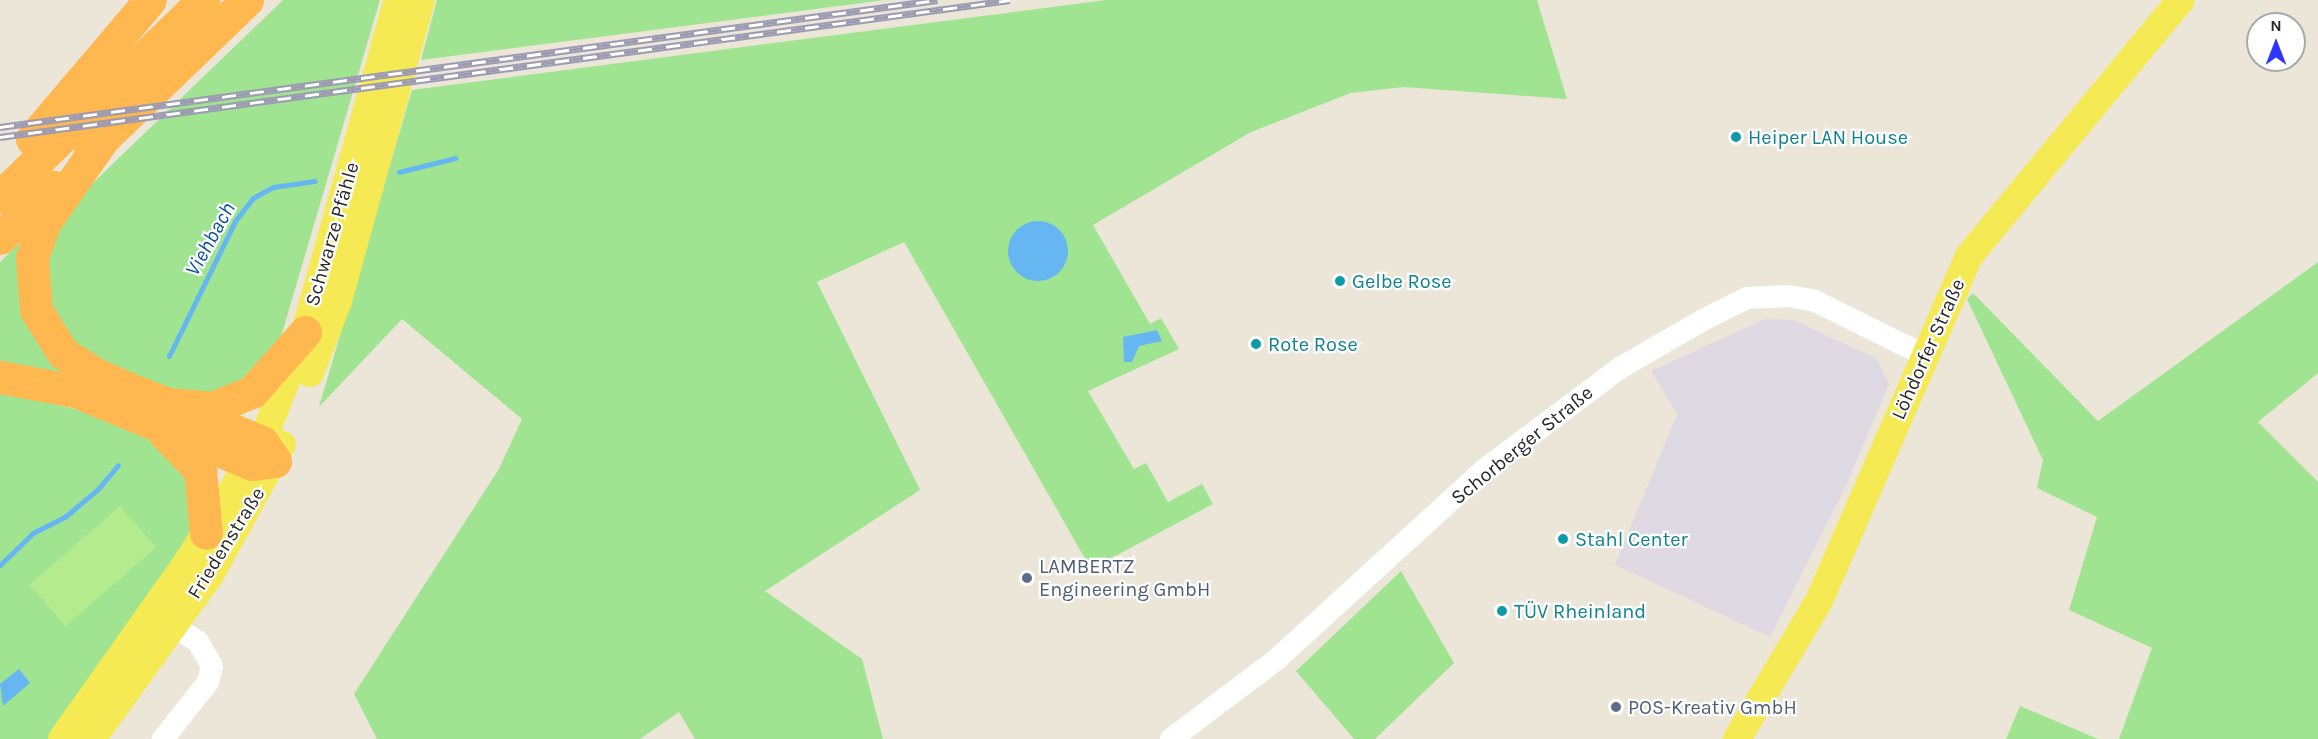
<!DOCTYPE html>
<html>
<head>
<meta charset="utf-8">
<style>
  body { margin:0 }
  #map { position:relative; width:2318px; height:739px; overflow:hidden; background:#ebe6d8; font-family:Karla,sans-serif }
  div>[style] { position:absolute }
  .industrial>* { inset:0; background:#ded9e3 }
  .green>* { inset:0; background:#a0e492 }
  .pitch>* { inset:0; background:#b4ec8d; transform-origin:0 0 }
  .water>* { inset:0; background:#66b6f2 }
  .round { border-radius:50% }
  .stream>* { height:5px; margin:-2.5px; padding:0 2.5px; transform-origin:2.5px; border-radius:2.5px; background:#66b6f2 }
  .minor>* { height:22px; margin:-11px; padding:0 11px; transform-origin:11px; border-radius:11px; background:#fff }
  .major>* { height:28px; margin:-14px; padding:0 14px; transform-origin:14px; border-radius:14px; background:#f5ea53 }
  .highway>* { height:33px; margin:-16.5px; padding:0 16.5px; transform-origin:16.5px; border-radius:16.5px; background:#ffb84f }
  .rail>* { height:7px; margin-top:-3.5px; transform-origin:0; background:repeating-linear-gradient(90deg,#fff 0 14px,#9c9bb3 0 28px); box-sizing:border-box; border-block:2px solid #9c9bb3 }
  .dots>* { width:16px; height:16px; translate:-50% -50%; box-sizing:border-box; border:3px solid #fff; border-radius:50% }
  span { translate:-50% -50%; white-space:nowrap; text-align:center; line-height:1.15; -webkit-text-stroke:4.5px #fff; paint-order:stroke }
  .culture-label { font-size:20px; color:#0d838f }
  .left { translate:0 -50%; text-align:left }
  .street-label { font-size:20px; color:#282828 }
  .service-label { font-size:20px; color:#4e5e75 }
  .water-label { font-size:21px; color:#08509b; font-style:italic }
  .north { position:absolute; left:2246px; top:12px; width:60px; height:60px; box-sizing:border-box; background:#fff; border:2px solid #a9a9a9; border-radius:50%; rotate:0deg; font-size:16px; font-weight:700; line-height:24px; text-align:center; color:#282828 }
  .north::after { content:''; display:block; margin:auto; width:21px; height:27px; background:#3136ff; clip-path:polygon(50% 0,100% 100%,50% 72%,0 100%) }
</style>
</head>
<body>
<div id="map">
  <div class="industrial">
    <div style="clip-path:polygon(1765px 319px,1793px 320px,1876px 358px,1889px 384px,1846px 486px,1770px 637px,1615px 565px,1677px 414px,1651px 371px)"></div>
  </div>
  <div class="green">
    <div style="clip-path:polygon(283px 0,380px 0,281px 337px,269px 365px,219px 400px,149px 388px,68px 338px,50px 312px,43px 281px,50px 246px,70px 205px)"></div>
    <div style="clip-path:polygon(437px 0,885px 0,421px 60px)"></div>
    <div style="clip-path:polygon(1106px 0,1537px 0,1567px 99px,1404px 87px,1351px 93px,1251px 132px,1093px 225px,1150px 324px,1161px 318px,1179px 349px,1088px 391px,1134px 469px,1146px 463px,1168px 502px,1202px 484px,1213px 504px,1091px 569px,904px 242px,817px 282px,920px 490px,765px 591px,862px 659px,883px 739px,695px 739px,679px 712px,640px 739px,377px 739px,354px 694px,499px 469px,522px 419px,402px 319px,319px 407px,412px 90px)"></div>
    <div style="clip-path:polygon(30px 233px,24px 282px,86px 379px,0 370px,0 262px)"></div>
    <div style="clip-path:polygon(2318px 262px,2318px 373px,2258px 422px,2318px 482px,2318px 739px,2119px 739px,2152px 648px,2069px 610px,2097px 517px,2037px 488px,2043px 460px,1967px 299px,1973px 293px,2098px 421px)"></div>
    <div style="clip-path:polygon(0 390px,124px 422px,184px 459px,192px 534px,51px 739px,0 739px)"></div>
    <div style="clip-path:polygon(1401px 571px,1454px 663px,1375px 739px,1354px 739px,1296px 671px)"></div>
    <div style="clip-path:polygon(2020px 706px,2098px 739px,2006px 739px)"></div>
  </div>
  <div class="pitch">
    <div style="left:120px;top:506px;width:55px;height:120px;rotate:49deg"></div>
  </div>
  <div class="water">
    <div class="round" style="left:1008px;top:221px;width:60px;height:60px"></div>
    <div style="clip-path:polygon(1157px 330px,1162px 341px,1139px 346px,1132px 362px,1124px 362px,1123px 337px)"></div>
    <div style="clip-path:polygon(19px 669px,30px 683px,3px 706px,0 684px)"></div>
  </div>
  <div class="stream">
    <div style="left:399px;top:172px;width:58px;rotate:-14deg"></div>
    <div style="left:169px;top:356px;width:150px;rotate:-63.9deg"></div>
    <div style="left:235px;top:221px;width:29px;rotate:-52deg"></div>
    <div style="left:253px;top:198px;width:23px;rotate:-29deg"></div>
    <div style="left:273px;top:187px;width:42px;rotate:-8.1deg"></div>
    <div style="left:0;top:565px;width:46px;rotate:-44.1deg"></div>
    <div style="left:33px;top:533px;width:37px;rotate:-27deg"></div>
    <div style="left:66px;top:516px;width:42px;rotate:-40.2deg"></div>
    <div style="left:98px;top:489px;width:31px;rotate:-50deg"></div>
  </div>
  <div class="minor">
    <div style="left:160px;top:617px;width:45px;rotate:33.3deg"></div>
    <div style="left:198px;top:642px;width:28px;rotate:60deg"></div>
    <div style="left:212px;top:666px;width:16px;rotate:104deg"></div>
    <div style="left:208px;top:682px;width:73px;rotate:128.3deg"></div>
    <div style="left:1171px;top:739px;width:133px;rotate:-37deg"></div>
    <div style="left:1277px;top:659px;width:280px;rotate:-42.4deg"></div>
    <div style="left:1484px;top:470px;width:170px;rotate:-36.9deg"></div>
    <div style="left:1620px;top:368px;width:96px;rotate:-30deg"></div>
    <div style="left:1703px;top:320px;width:49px;rotate:-26.6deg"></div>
    <div style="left:1747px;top:298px;width:41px;rotate:-2.8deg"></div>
    <div style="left:1788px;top:296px;width:27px;rotate:10deg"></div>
    <div style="left:1815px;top:301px;width:122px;rotate:26.4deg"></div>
  </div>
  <div class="major">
    <div style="left:310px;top:373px;width:77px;rotate:-68.7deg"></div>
    <div style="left:338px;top:301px;width:312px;rotate:-74.6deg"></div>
    <div style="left:62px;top:739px;width:222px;rotate:-54.7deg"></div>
    <div style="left:190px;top:558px;width:137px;rotate:-58.2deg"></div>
    <div style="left:262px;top:442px;width:118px;rotate:-68.6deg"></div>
    <div style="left:305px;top:332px;width:345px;rotate:-74.4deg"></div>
    <div style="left:92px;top:739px;width:202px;rotate:-54.3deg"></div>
    <div style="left:210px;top:575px;width:149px;rotate:-61.2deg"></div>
    <div style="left:1737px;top:739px;width:161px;rotate:-59.3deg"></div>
    <div style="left:1819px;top:601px;width:376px;rotate:-66.5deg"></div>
    <div style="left:1969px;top:256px;width:332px;rotate:-50.4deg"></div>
  </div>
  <div class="highway">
    <div style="left:105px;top:136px;width:106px;rotate:125deg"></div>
    <div style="left:44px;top:223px;width:37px;rotate:109deg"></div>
    <div style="left:32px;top:258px;width:52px;rotate:85.6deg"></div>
    <div style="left:36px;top:310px;width:51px;rotate:57.9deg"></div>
    <div style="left:63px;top:353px;width:40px;rotate:32.9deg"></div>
    <div style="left:97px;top:375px;width:51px;rotate:23.1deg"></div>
    <div style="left:144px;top:395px;width:27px;rotate:20deg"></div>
    <div style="left:169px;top:404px;width:43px;rotate:5.3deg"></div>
    <div style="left:212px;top:408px;width:43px;rotate:-21.8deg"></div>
    <div style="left:252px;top:392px;width:80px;rotate:-48.5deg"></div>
    <div style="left:32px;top:139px;width:182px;rotate:-49.7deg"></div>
    <div style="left:90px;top:151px;width:218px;rotate:-43.9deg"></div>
    <div style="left:0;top:197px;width:283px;rotate:-44.1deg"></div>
    <div style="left:0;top:238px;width:74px;rotate:-43.9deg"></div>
    <div style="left:0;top:377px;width:76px;rotate:10.6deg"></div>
    <div style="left:75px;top:391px;width:191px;rotate:22.4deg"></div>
    <div style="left:252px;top:464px;width:23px;rotate:-7deg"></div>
    <div style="left:275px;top:461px;width:23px;rotate:-124deg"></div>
    <div style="left:262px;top:442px;width:79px;rotate:-157.7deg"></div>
    <div style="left:165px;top:434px;width:50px;rotate:45.8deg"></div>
    <div style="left:200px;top:470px;width:63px;rotate:84.6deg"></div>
  </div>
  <div class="rail">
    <div style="left:0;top:127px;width:946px;rotate:-7.72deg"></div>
    <div style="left:0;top:137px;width:1019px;rotate:-7.72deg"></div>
  </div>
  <div class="dots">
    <div style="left:1736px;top:137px;background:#0f9aa8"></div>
    <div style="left:1340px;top:281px;background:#0f9aa8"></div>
    <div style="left:1256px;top:344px;background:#0f9aa8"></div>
    <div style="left:1563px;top:539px;background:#0f9aa8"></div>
    <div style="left:1027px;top:578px;background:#5c6f8a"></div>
    <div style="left:1502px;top:611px;background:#0f9aa8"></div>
    <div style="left:1616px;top:707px;background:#5c6f8a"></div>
  </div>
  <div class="culture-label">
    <span class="left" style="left:1748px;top:137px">Heiper LAN House</span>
    <span class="left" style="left:1352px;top:281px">Gelbe Rose</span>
    <span class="left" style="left:1268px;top:344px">Rote Rose</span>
    <span class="left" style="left:1575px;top:539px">Stahl Center</span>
    <span class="left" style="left:1514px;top:611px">TÜV Rheinland</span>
  </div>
  <div class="street-label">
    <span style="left:332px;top:234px;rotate:-74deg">Schwarze Pfähle</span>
    <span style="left:1928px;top:349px;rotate:-66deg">Löhdorfer Straße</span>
    <span style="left:1522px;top:445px;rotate:-39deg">Schorberger Straße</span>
    <span style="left:226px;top:543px;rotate:-58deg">Friedenstraße</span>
  </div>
  <div class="service-label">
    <span class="left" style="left:1039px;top:578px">LAMBERTZ<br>Engineering GmbH</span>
    <span class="left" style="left:1628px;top:707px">POS-Kreativ GmbH</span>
  </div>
  <div class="water-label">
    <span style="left:210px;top:239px;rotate:-61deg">Viehbach</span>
  </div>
  <div class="north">N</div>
</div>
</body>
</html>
